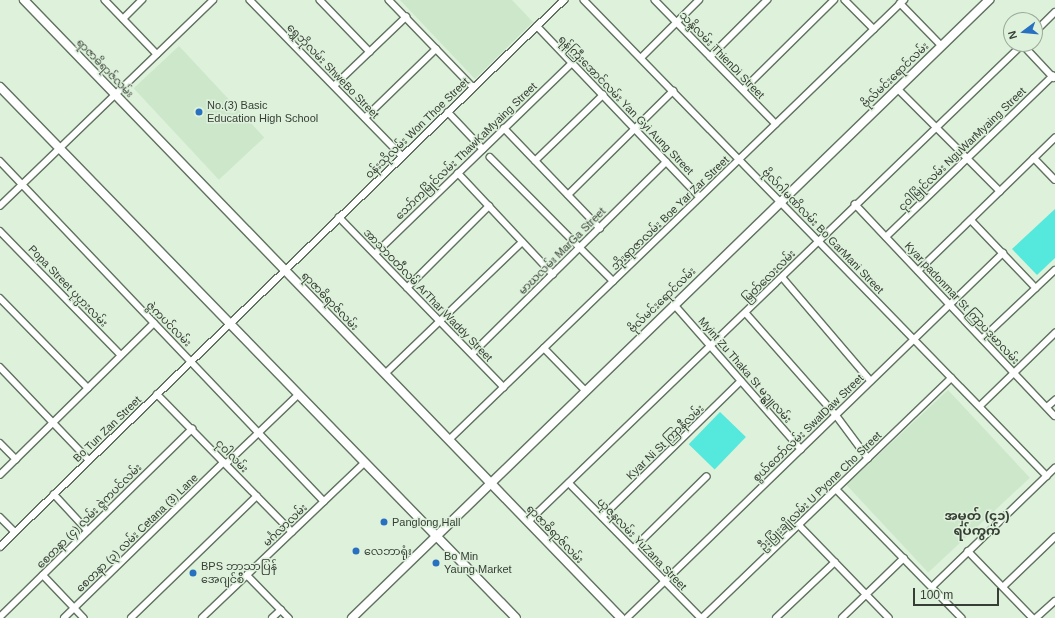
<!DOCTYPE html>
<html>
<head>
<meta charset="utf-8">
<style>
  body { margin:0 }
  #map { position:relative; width:1055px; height:618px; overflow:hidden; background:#ddf1db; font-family:Arial,"Noto Sans Myanmar",sans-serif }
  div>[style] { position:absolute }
  .built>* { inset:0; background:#cde7cb; transform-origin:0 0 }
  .water>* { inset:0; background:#55e8dc; transform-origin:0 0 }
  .roads { filter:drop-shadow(1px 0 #617360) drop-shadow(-1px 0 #617360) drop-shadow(0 1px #617360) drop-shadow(0 -1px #617360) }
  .street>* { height:5.5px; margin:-2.75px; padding:0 2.75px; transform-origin:2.75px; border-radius:2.75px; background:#fff }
  .secondary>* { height:8px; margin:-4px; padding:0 4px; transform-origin:4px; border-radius:4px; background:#fff }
  .dots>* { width:11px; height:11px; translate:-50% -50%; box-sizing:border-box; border:2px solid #ddf1db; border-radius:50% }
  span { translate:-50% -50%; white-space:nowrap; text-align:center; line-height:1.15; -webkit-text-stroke:3px #ddf1db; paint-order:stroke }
  .street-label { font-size:11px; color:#363e35 }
  .poi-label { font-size:11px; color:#363e35 }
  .left { translate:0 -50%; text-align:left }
  .quarter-label { font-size:13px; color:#363e35; font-weight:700 }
  .north { position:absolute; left:1003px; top:12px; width:40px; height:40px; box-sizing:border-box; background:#ddf1db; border:1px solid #9aa999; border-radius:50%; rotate:254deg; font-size:11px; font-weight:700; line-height:16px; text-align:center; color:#363e35 }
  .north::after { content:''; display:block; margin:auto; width:14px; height:18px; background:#2871c1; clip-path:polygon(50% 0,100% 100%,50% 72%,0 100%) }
  .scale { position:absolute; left:913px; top:588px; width:86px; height:18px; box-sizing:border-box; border:2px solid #363e35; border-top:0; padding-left:5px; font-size:12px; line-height:14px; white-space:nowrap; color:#363e35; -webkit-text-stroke:3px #ddf1db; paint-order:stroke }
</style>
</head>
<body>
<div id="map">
  <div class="built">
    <div style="clip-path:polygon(400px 0,512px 0,533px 22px,475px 79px)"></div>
    <div style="left:179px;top:46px;width:125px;height:62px;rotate:47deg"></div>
    <div style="left:948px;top:390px;width:120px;height:139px;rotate:47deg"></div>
  </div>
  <div class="water">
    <div style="clip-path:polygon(1055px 209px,1055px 258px,1037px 275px,1012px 249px)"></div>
    <div style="left:720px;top:412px;width:36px;height:45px;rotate:44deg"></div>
  </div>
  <div class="roads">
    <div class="street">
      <div style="left:105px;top:0;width:75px;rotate:46.1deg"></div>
      <div style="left:250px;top:0;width:218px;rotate:45.7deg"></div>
      <div style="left:320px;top:0;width:72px;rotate:46.1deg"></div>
      <div style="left:389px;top:0;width:121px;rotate:46deg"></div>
      <div style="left:584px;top:0;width:664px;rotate:45.79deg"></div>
      <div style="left:655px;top:0;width:173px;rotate:45.7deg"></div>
      <div style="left:845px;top:0;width:41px;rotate:45deg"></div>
      <div style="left:900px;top:3px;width:60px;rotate:45.7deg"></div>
      <div style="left:123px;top:19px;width:27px;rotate:-45deg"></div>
      <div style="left:537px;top:26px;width:236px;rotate:46.4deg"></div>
      <div style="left:1035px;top:32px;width:28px;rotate:-45deg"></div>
      <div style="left:1023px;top:45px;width:45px;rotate:46.8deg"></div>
      <div style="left:710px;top:57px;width:81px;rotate:-45deg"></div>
      <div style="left:641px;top:58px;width:82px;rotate:-45deg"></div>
      <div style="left:334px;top:86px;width:100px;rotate:-43.8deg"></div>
      <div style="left:897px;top:88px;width:146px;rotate:45deg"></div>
      <div style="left:743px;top:90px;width:128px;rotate:-44.7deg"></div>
      <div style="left:448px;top:112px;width:51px;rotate:46.6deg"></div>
      <div style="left:365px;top:118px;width:99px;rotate:-44.2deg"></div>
      <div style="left:504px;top:128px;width:139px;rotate:46.2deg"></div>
      <div style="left:490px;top:157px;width:175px;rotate:45.2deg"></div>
      <div style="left:1034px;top:158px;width:30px;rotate:46deg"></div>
      <div style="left:0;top:161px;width:470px;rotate:46.4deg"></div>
      <div style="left:535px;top:161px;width:95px;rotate:-44.1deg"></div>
      <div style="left:458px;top:173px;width:139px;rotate:46.8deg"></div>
      <div style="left:568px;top:195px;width:148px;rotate:-44.7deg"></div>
      <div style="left:855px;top:204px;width:291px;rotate:46.7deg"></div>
      <div style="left:0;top:206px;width:296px;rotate:-44deg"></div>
      <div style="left:339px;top:217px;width:237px;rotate:45.9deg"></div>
      <div style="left:971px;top:220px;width:94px;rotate:46.3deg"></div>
      <div style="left:0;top:231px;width:173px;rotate:45.7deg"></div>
      <div style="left:886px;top:237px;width:232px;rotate:-44deg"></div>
      <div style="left:375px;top:254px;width:274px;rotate:-44.1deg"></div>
      <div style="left:918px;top:271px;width:191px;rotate:-44.2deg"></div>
      <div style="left:783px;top:278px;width:135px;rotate:49.5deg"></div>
      <div style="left:407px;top:288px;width:116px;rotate:-45deg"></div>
      <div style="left:0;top:298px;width:126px;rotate:45.6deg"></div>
      <div style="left:674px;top:304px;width:193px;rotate:48.8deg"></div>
      <div style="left:746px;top:313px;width:136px;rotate:48.6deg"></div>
      <div style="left:836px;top:415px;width:54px;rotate:53.3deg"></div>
      <div style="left:982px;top:339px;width:100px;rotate:-43.4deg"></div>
      <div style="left:544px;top:348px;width:59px;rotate:45.7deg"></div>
      <div style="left:472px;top:354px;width:273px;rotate:-44.7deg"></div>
      <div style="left:0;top:367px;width:129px;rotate:46.3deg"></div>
      <div style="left:385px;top:374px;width:190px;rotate:-43.9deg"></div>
      <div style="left:157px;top:394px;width:193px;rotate:45.6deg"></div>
      <div style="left:980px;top:406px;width:105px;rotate:-44.2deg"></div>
      <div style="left:1047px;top:407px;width:11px;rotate:-41deg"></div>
      <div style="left:449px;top:440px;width:633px;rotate:-44.04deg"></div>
      <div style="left:0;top:443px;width:23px;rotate:45deg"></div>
      <div style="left:226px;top:464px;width:100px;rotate:-43.8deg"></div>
      <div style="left:0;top:475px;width:216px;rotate:-44.6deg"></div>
      <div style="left:569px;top:483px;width:189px;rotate:45.6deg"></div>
      <div style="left:836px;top:489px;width:180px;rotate:45.7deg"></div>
      <div style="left:54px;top:494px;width:50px;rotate:47.4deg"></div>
      <div style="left:0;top:517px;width:21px;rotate:45deg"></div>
      <div style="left:602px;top:517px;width:194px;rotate:-44.4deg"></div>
      <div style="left:528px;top:522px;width:688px;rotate:-44deg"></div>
      <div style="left:799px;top:525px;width:129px;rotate:45.9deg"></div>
      <div style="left:0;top:547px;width:786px;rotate:-44.12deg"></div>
      <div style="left:633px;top:549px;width:103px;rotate:-44.6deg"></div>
      <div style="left:968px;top:551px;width:93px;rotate:45.9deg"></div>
      <div style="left:43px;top:575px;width:59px;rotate:46.4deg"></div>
      <div style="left:247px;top:575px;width:60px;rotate:45.7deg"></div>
      <div style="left:932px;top:587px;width:171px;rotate:-44.1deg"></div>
      <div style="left:1003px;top:587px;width:72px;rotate:-43.9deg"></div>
      <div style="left:0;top:617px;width:269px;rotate:-44.4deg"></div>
      <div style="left:64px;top:618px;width:223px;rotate:-44.3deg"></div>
      <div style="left:131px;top:618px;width:175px;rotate:-44.1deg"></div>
      <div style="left:202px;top:618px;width:224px;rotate:-43.7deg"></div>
      <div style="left:272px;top:618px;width:12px;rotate:-42deg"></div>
      <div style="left:627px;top:618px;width:524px;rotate:-44.15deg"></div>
      <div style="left:702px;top:618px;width:346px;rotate:-43.9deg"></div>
      <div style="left:776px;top:618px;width:81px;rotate:-43.5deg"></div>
      <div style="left:842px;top:618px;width:86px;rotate:-44.1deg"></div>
      <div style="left:1036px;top:618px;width:25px;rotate:-42deg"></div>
    </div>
    <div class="secondary">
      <div style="left:24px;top:0;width:859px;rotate:45.99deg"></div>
      <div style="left:0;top:87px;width:740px;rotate:45.82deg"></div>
      <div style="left:352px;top:618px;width:888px;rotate:-44.13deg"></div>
    </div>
  </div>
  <div class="dots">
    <div style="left:199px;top:112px;background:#2871c1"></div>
    <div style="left:384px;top:522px;background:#2871c1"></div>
    <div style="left:356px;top:551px;background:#2871c1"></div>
    <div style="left:436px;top:563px;background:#2871c1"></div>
    <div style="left:193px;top:573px;background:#2871c1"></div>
  </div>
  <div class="street-label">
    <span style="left:722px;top:55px;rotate:46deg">သန္ဒိလမ်း ThienDi Street</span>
    <span style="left:105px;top:68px;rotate:46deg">ရာဇာဓိရာဇ်လမ်း</span>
    <span style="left:333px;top:71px;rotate:46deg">ရွှေဘိုလမ်း ShweBo Street</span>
    <span style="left:895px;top:75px;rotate:-44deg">ဗိုလ်မင်းရောင်လမ်း</span>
    <span style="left:626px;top:105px;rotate:46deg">ရန်ကြီးအောင်လမ်း Yan Gyi Aung Street</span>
    <span style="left:417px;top:128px;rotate:-44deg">ဝန်းသိုလမ်း Won Thoe Street</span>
    <span style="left:962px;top:149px;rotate:-44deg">ငုဝါမြိုင်လမ်း NguWarMyaing Street</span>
    <span style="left:466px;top:151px;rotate:-44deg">သော်ကမြိုင်လမ်း ThawKaMyaing Street</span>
    <span style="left:670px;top:213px;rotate:-44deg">ဘိုးရာဇာလမ်း Boe Yar Zar Street</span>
    <span style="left:823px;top:231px;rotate:46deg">ဗိုလ်ဂါမဏိလမ်း Bo GarMani Street</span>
    <span style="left:562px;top:251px;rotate:-45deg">မာဃလမ်း MarGa Street</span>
    <span style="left:769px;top:276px;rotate:-45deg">မြတ်လေးလမ်း</span>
    <span style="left:68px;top:286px;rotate:46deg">Popa Street ပုပ္ပားလမ်း</span>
    <span style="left:428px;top:295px;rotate:46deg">အာသာဝတီလမ် ArThar Waddy Street</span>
    <span style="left:662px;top:300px;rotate:-44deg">ဗိုလ်မင်းရောင်လမ်း</span>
    <span style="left:330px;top:301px;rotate:46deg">ရာဇာဓိရာဇ်လမ်း</span>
    <span style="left:962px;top:303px;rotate:47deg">Kyar padonmar St ကြာပဒုမာလမ်း</span>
    <span style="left:169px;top:324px;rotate:45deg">ဇွဲကပင်လမ်း</span>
    <span style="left:745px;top:370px;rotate:49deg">Myint Zu Thaka St မဥ္ဇူလမ်း</span>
    <span style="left:808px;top:428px;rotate:-44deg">စွယ်တော်လမ်း SwalDaw Street</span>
    <span style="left:107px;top:429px;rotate:-44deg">Bo Tun Zan Street</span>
    <span style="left:665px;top:442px;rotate:-44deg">Kyar Ni St ကြာနီလမ်း</span>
    <span style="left:232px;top:456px;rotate:46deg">ငုဝါလမ်း</span>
    <span style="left:820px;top:491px;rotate:-44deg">ဦးပြုံးချိုလမ်း U Pyone Cho Street</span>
    <span style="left:89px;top:516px;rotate:-45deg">စေတနာ (၄) လမ်း ဇွဲကပင်လမ်း</span>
    <span style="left:285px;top:525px;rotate:-44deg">မင်္ဂလာလမ်း</span>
    <span style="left:137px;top:533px;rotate:-44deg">စေတနာ (၃) လမ်း Cetana (3) Lane</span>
    <span style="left:555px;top:534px;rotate:46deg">ရာဇာဓိရာဇ်လမ်း</span>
    <span style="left:642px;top:544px;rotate:46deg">ယုဇနလမ်း YuZana Street</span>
  </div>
  <div class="poi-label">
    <span class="left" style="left:207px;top:112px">No.(3) Basic<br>Education High School</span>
    <span class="left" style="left:392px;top:522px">Panglong Hall</span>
    <span class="left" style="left:364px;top:551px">လေဘာရုံး</span>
    <span class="left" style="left:444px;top:563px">Bo Min<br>Yaung Market</span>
    <span class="left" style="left:201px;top:573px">BPS ဘာသာပြန်<br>အေဂျင်စီ</span>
  </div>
  <div class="quarter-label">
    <span style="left:977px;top:524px">အမှတ် (၄၁)<br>ရပ်ကွက်</span>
  </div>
  <div class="north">N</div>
  <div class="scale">100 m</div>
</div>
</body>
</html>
